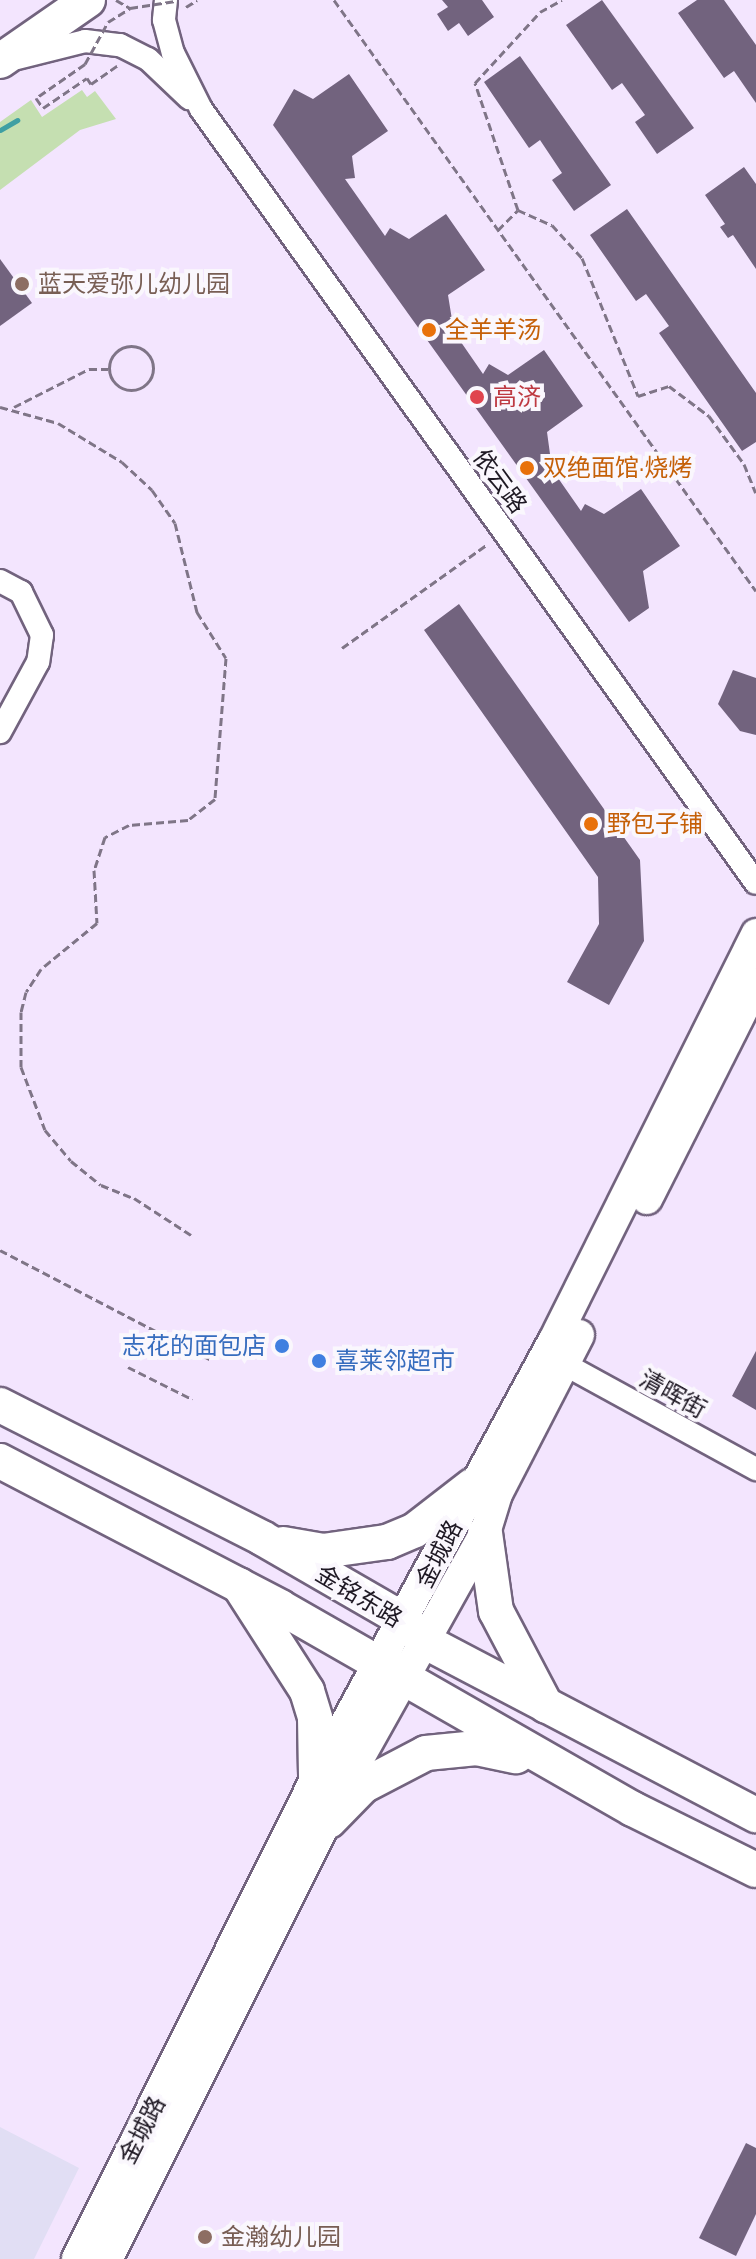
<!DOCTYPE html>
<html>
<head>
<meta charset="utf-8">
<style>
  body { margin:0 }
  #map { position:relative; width:756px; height:2259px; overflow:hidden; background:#f3e5fe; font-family:"Titillium Web","Noto Sans SC",sans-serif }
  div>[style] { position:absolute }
  .commercial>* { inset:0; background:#e1def4 }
  .green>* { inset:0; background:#c5dfb1 }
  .stream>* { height:5px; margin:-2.5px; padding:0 2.5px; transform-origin:2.5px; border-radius:2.5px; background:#3f9fa3 }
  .building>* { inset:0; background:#72637e }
  .path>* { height:3px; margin-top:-1.5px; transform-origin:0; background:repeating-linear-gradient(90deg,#7f7587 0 8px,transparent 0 12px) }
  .path>.ring { margin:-1.5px; padding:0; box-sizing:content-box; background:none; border:3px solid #7f7587; border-radius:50% }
  .roads { filter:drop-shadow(2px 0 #72637e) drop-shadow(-2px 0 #72637e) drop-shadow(0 2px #72637e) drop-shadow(0 -2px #72637e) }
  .street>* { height:22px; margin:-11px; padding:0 11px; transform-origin:11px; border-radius:11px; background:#fff }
  .secondary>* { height:30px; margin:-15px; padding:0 15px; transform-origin:15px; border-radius:15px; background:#fff }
  .primary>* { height:34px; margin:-17px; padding:0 17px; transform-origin:17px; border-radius:17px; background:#fff }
  .path-bridge>* { height:3px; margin-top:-1.5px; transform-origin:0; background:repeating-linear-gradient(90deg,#7f7587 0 8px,transparent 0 12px) }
  .dots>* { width:22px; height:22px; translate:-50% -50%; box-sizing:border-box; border:4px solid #faf7fd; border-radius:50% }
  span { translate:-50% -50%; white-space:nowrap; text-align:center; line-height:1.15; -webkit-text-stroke:8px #faf7fd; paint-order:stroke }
  .education-label { font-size:24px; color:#785e54 }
  .left { translate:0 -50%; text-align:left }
  .food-label { font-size:24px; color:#c56008 }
  .health-label { font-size:24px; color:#be3a42 }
  .street-label { font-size:24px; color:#1e1823 }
  .shop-label { font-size:24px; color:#366cbe }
  .right { translate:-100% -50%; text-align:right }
</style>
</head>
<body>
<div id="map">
  <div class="commercial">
    <div style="clip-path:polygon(0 2127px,79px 2168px,34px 2259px,0 2259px)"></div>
  </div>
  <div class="green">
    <div style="clip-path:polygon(82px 90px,87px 97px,95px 91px,116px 119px,80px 130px,0 190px,0 122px,31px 100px,42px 117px)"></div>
  </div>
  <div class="stream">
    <div style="left:0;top:130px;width:20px;rotate:-30deg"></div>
  </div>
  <div class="building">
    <div style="clip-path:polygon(442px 0,482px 0,494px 17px,468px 36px,459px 23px,448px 31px,437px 14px,448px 7px)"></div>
    <div style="clip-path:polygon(602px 0,694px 128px,657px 154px,635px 122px,645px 115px,622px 83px,612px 90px,566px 25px)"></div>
    <div style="clip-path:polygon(697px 0,724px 0,756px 45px,756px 103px,734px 71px,724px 78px,678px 13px)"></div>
    <div style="clip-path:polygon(520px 56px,611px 185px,574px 211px,552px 180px,562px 173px,540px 140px,529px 148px,484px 82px)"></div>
    <div style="clip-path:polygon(349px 74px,388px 131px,352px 156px,355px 178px,345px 179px,385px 236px,390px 228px,409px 239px,446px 214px,485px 270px,448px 295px,454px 332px,483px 374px,489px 364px,508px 375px,544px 350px,583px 406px,547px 432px,550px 454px,542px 455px,581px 511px,585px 504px,604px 514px,641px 489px,680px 546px,643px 571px,649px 608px,629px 622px,273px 125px,294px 89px,313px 99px)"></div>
    <div style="clip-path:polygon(744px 167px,756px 184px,756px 269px,733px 235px,728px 238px,720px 227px,725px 224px,705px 195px)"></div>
    <div style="clip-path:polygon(627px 209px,756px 393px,756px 442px,742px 451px,659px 333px,669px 326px,646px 294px,636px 301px,590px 235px)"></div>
    <div style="clip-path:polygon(0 259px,32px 303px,0 326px)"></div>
    <div style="clip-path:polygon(459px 604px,640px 860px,644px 941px,609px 1005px,567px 982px,599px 924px,598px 877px,424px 630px)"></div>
    <div style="clip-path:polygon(733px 670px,756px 678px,756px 735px,740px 731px,718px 704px)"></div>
    <div style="clip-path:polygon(756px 1351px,756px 1410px,732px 1396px)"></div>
    <div style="clip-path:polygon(746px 2143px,756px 2148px,756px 2214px,736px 2256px,699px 2238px)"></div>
  </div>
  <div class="path">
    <div style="left:116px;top:0;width:16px;rotate:30deg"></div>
    <div style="left:334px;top:0;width:726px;rotate:54.47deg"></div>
    <div style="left:186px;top:7px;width:13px;rotate:-32deg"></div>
    <div style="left:85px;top:64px;width:60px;rotate:145.2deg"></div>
    <div style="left:36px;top:98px;width:12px;rotate:55deg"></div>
    <div style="left:43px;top:108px;width:53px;rotate:-34.3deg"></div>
    <div style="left:87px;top:78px;width:7px;rotate:56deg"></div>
    <div style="left:91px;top:84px;width:32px;rotate:-35deg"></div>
    <div style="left:518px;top:210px;width:37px;rotate:24deg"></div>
    <div style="left:552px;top:225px;width:45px;rotate:47.7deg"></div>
    <div style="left:582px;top:258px;width:149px;rotate:67.9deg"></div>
    <div style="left:638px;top:396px;width:33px;rotate:-18deg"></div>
    <div style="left:669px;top:386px;width:50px;rotate:36.9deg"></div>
    <div style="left:709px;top:416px;width:59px;rotate:53.9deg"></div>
    <div style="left:744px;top:464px;width:31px;rotate:68deg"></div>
    <div style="left:498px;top:230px;width:28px;rotate:-45deg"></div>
    <div style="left:518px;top:210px;width:134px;rotate:-108.7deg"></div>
    <div style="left:475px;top:83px;width:96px;rotate:-47.5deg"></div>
    <div style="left:540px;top:12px;width:25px;rotate:-29deg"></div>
    <div class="ring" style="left:109px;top:346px;width:41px;height:41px"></div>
    <div style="left:0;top:407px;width:60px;rotate:15.4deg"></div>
    <div style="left:58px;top:423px;width:75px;rotate:31.4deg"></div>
    <div style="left:122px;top:462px;width:41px;rotate:43deg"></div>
    <div style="left:152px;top:490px;width:40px;rotate:55.1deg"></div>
    <div style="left:175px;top:523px;width:92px;rotate:76.1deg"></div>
    <div style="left:197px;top:612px;width:54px;rotate:57.8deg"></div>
    <div style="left:226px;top:658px;width:141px;rotate:94.5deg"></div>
    <div style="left:215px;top:799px;width:34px;rotate:142deg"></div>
    <div style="left:188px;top:820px;width:59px;rotate:175.2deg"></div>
    <div style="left:129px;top:825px;width:27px;rotate:153deg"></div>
    <div style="left:105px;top:837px;width:35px;rotate:108deg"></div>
    <div style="left:94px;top:870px;width:53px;rotate:86.8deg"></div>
    <div style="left:97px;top:923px;width:72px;rotate:140.6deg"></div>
    <div style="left:41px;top:969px;width:27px;rotate:123deg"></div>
    <div style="left:26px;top:992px;width:21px;rotate:104deg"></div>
    <div style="left:21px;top:1012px;width:55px;rotate:90deg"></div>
    <div style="left:21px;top:1067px;width:67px;rotate:69.1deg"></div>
    <div style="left:45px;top:1130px;width:40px;rotate:50deg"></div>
    <div style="left:71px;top:1161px;width:38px;rotate:39deg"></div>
    <div style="left:101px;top:1185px;width:35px;rotate:22deg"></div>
    <div style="left:134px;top:1198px;width:68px;rotate:33deg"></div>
    <div style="left:14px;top:407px;width:84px;rotate:-26.9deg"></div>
    <div style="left:89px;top:369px;width:19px"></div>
    <div style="left:342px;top:648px;width:179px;rotate:-35.5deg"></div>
    <div style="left:0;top:1250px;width:238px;rotate:27.5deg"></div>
    <div style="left:128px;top:1367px;width:72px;rotate:26.6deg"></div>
  </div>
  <div class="roads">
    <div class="street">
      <div style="left:166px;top:0;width:20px;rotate:96deg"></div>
      <div style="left:164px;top:20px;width:34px;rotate:75deg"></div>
      <div style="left:173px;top:53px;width:63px;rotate:63.4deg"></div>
      <div style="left:201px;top:109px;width:952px;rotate:54.36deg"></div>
      <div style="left:17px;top:58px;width:70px;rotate:-14deg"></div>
      <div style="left:85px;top:41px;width:35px;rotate:7deg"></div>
      <div style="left:120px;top:45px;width:31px;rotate:27deg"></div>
      <div style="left:148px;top:59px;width:57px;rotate:43.6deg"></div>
      <div style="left:0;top:581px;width:24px;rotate:28deg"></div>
      <div style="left:21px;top:592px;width:48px;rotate:64deg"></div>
      <div style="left:42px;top:635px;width:27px;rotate:98deg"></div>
      <div style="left:38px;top:662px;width:80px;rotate:118.5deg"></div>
      <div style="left:564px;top:1364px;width:219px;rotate:28.7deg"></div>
    </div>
    <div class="secondary">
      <div style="left:647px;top:1199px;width:242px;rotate:-63.2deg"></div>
      <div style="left:77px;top:2259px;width:537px;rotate:-63.58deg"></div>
      <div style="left:316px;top:1778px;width:496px;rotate:-61.5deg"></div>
      <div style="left:553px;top:1342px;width:456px;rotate:-63.5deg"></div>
      <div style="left:107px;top:2259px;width:530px;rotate:-63.43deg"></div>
      <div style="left:344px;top:1785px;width:289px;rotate:-60.8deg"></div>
      <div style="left:485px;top:1533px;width:41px;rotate:-72.9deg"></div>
      <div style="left:497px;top:1494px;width:179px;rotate:-62.7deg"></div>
    </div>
    <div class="primary">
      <div style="left:0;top:61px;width:107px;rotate:-34.7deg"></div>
      <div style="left:0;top:1405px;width:294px;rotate:26.9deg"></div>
      <div style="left:262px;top:1538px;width:164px;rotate:30deg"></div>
      <div style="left:404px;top:1620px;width:31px;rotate:45deg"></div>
      <div style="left:426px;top:1642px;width:373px;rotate:27.7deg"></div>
      <div style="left:0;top:1461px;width:316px;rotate:27.5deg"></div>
      <div style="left:280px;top:1607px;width:407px;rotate:29.8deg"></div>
      <div style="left:633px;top:1809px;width:137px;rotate:26.4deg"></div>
      <div style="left:485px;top:1533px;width:79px;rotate:82deg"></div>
      <div style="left:496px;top:1611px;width:107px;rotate:62.2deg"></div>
      <div style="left:283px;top:1544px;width:41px;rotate:9.9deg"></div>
      <div style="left:323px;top:1551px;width:65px;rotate:-8deg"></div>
      <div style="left:387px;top:1542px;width:30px;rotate:-23deg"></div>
      <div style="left:415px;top:1530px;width:72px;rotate:-37.7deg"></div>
      <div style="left:239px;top:1585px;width:126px;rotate:57.3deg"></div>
      <div style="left:307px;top:1691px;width:28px;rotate:73deg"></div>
      <div style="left:315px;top:1718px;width:60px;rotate:89deg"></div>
      <div style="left:329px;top:1821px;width:49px;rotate:-45.8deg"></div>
      <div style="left:363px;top:1786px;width:71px;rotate:-27.6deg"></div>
      <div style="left:426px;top:1753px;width:51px;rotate:-5.6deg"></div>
      <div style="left:477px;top:1748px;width:40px;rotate:12deg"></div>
    </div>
  </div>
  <div class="path-bridge">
    <div style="left:85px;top:64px;width:48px;rotate:-61.3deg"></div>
    <div style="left:108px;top:22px;width:26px;rotate:-32deg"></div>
    <div style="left:130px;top:8px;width:46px;rotate:-8.8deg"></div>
  </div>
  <div class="dots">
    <div style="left:22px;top:284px;background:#8d6e63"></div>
    <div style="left:429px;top:330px;background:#e8710a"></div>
    <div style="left:477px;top:397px;background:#e0444e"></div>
    <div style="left:527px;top:468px;background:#e8710a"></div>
    <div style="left:591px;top:824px;background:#e8710a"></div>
    <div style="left:282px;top:1346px;background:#3f7fe0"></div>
    <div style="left:319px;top:1361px;background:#3f7fe0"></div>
    <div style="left:205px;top:2237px;background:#8d6e63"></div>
  </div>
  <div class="education-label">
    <span class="left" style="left:38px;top:284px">蓝天爱弥儿幼儿园</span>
    <span class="left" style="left:221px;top:2237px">金瀚幼儿园</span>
  </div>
  <div class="food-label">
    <span class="left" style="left:445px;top:330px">全羊羊汤</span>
    <span class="left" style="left:543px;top:468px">双绝面馆·烧烤</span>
    <span class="left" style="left:607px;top:824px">野包子铺</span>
  </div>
  <div class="health-label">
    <span class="left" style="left:493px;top:397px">高济</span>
  </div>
  <div class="street-label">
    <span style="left:500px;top:481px;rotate:54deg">依云路</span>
    <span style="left:673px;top:1394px;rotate:29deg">清晖街</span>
    <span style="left:439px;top:1554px;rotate:-63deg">金城路</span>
    <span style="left:359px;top:1596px;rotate:31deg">金铭东路</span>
    <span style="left:142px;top:2130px;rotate:-63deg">金城路</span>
  </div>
  <div class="shop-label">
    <span class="right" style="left:266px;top:1346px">志花的面包店</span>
    <span class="left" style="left:335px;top:1361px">喜莱邻超市</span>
  </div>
</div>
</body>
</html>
